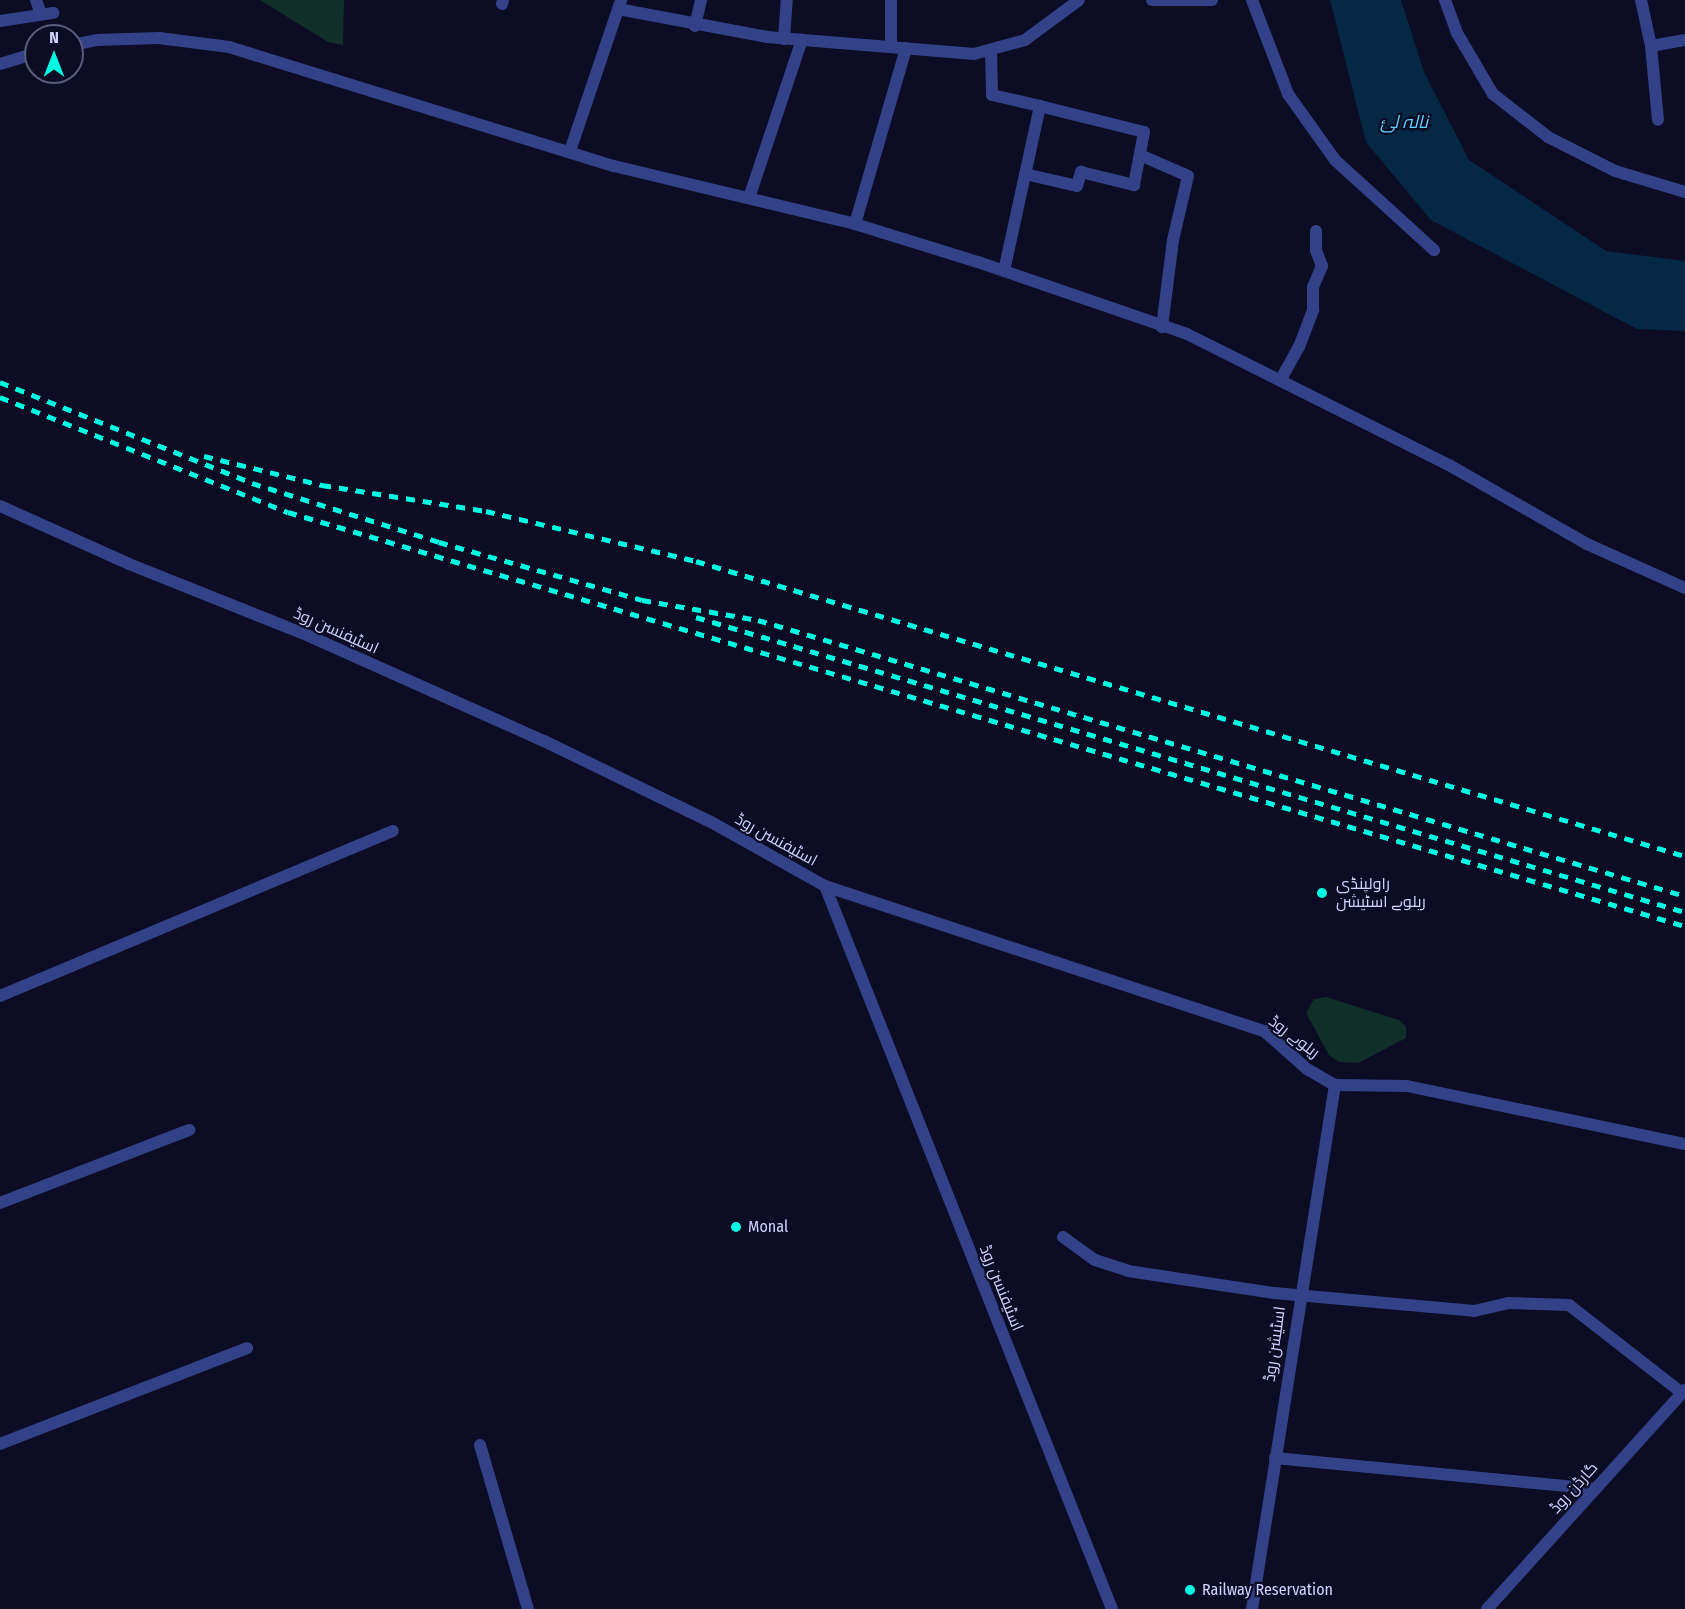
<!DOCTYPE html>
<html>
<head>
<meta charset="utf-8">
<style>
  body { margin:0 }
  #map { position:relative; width:1685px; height:1609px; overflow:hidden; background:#0c0d25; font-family:"Fira Sans Condensed",Cairo,sans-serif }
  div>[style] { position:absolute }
  .green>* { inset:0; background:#0f2f28 }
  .water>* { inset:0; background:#052945 }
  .minor>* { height:12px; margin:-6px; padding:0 6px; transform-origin:6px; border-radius:6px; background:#334188 }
  .tertiary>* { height:12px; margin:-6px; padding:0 6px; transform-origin:6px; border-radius:6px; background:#334188 }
  .rail>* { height:4.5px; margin-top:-2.25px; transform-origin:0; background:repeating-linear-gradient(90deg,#00fbe2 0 9px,transparent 0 17px) }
  .dots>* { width:16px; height:16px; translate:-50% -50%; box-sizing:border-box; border:3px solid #0c0d25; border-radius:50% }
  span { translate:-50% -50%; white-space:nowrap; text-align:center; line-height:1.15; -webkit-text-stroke:4.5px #0c0d25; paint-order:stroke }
  .street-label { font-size:16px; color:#d0d4ff }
  .poi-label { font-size:16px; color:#d0d4ff }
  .left { translate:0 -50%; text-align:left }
  .water-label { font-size:18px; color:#5ed5ff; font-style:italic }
  .north { position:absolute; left:24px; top:24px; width:60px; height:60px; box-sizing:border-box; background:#0c0d25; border:2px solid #5a5d7c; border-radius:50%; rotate:0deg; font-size:16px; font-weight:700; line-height:24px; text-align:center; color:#d0d4ff }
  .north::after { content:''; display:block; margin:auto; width:21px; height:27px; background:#00fbe2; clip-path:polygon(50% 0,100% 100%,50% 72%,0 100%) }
</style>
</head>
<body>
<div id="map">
  <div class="green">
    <div style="clip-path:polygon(260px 0,344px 0,343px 45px,328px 42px)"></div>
    <div style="clip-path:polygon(1326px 997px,1399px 1020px,1406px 1027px,1406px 1038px,1358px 1063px,1339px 1062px,1329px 1055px,1306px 1013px,1314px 999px)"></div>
  </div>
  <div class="water">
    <div style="clip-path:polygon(1330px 0,1401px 0,1424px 72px,1469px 160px,1606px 251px,1685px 261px,1685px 331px,1637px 329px,1431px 220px,1366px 142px)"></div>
  </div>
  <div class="minor">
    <div style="left:36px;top:0;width:15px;rotate:70deg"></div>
    <div style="left:1152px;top:0;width:60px"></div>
    <div style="left:1641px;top:0;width:47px;rotate:77.7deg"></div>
    <div style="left:1651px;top:46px;width:74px;rotate:84.6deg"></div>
    <div style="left:502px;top:4px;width:4px;rotate:-76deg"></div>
    <div style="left:618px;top:9px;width:152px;rotate:10.6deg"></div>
    <div style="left:767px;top:37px;width:208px;rotate:4.7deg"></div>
    <div style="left:974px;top:54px;width:53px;rotate:-15.4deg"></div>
    <div style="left:1025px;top:40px;width:67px;rotate:-36.5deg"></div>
    <div style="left:0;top:21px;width:54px;rotate:-8.6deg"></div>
    <div style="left:695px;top:26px;width:27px;rotate:-77deg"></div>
    <div style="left:784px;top:39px;width:39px;rotate:-86deg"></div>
    <div style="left:1651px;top:46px;width:35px;rotate:-10deg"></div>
    <div style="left:891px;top:47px;width:47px;rotate:-90deg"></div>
    <div style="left:991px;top:50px;width:45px;rotate:88.7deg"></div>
    <div style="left:992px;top:95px;width:49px;rotate:12.9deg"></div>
    <div style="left:1040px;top:106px;width:169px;rotate:102.3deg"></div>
    <div style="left:1140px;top:155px;width:52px;rotate:23.6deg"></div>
    <div style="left:1188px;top:176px;width:66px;rotate:103.2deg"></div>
    <div style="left:1173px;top:240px;width:88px;rotate:97.2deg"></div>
    <div style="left:1025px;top:174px;width:53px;rotate:13deg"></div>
    <div style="left:1077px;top:186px;width:15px;rotate:-74deg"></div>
    <div style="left:1081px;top:172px;width:55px;rotate:13.8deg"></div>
    <div style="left:1134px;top:185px;width:54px;rotate:-79.3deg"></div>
    <div style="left:1144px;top:132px;width:107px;rotate:-166deg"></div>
    <div style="left:749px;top:198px;width:167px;rotate:-71.5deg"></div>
    <div style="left:855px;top:224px;width:183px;rotate:-73.8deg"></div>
    <div style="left:1281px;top:379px;width:37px;rotate:-61deg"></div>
    <div style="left:1299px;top:347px;width:40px;rotate:-69deg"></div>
    <div style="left:1313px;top:310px;width:23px;rotate:-90deg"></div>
    <div style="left:1313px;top:287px;width:23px;rotate:-67deg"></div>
    <div style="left:1322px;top:266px;width:17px;rotate:-111deg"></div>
    <div style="left:1316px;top:250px;width:19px;rotate:-90deg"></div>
    <div style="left:0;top:996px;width:426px;rotate:-22.8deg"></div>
    <div style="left:0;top:1203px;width:203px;rotate:-21.1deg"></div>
    <div style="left:1063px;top:1237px;width:39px;rotate:36deg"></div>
    <div style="left:1095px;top:1260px;width:35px;rotate:18deg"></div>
    <div style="left:1128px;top:1271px;width:148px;rotate:8.6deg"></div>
    <div style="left:1274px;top:1293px;width:201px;rotate:5.1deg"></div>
    <div style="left:1474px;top:1311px;width:35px;rotate:-13deg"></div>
    <div style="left:1508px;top:1303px;width:61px;rotate:1.9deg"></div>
    <div style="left:1569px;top:1305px;width:143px;rotate:37.9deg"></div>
    <div style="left:0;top:1444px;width:265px;rotate:-21.2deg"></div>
    <div style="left:480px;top:1445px;width:171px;rotate:73.7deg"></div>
    <div style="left:1275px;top:1458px;width:322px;rotate:5.5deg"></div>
  </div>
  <div class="tertiary">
    <div style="left:1252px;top:0;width:101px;rotate:69deg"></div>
    <div style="left:1288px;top:94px;width:81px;rotate:54.5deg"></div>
    <div style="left:1335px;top:160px;width:134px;rotate:42.3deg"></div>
    <div style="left:1445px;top:0;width:35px;rotate:70deg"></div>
    <div style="left:1457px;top:33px;width:71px;rotate:59.5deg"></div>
    <div style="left:1493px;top:94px;width:70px;rotate:38deg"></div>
    <div style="left:1548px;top:137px;width:75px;rotate:26.9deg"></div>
    <div style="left:1615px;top:171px;width:73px;rotate:16.7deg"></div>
    <div style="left:72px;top:45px;width:25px;rotate:-11deg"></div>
    <div style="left:97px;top:40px;width:62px;rotate:-1.8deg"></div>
    <div style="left:159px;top:38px;width:71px;rotate:7.3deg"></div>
    <div style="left:229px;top:47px;width:403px;rotate:17.2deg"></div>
    <div style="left:614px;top:166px;width:248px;rotate:13.5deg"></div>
    <div style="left:855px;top:224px;width:129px;rotate:17.2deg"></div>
    <div style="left:978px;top:262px;width:221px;rotate:19deg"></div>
    <div style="left:1187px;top:334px;width:293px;rotate:26.6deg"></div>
    <div style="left:1449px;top:465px;width:159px;rotate:29.8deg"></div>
    <div style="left:1587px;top:544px;width:107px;rotate:24.2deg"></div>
    <div style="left:0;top:64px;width:38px;rotate:-17deg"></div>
    <div style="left:570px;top:151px;width:159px;rotate:-71.3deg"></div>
    <div style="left:0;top:506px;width:141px;rotate:24.2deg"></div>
    <div style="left:129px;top:564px;width:194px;rotate:21.8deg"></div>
    <div style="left:309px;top:636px;width:257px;rotate:24.1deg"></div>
    <div style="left:544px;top:741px;width:186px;rotate:25.9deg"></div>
    <div style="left:711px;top:822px;width:131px;rotate:29.3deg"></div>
    <div style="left:825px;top:886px;width:778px;rotate:68.35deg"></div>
    <div style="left:825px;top:886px;width:462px;rotate:18.3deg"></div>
    <div style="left:1264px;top:1031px;width:57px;rotate:41.5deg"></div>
    <div style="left:1307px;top:1069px;width:32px;rotate:30deg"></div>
    <div style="left:1335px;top:1085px;width:72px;rotate:0.8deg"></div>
    <div style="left:1407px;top:1086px;width:284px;rotate:11.8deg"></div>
    <div style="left:1252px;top:1609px;width:531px;rotate:-81deg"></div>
    <div style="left:1487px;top:1609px;width:295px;rotate:-47.9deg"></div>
  </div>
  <div class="rail">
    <div style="left:0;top:382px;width:271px;rotate:21.8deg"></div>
    <div style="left:252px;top:483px;width:196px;rotate:17.5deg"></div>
    <div style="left:439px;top:542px;width:211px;rotate:15.9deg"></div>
    <div style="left:642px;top:600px;width:118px;rotate:9.8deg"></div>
    <div style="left:758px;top:620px;width:967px;rotate:16.58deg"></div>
    <div style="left:0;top:397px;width:310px;rotate:21.8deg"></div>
    <div style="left:288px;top:512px;width:1457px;rotate:16.51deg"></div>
    <div style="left:204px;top:456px;width:122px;rotate:13.8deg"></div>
    <div style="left:322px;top:485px;width:166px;rotate:9deg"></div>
    <div style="left:486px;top:511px;width:216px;rotate:13.4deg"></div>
    <div style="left:696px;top:561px;width:1032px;rotate:16.61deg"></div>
    <div style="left:696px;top:617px;width:1032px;rotate:16.61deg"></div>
  </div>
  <div class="dots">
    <div style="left:1322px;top:893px;background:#00fbe2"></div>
    <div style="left:736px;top:1227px;background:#00fbe2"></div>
    <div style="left:1190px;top:1590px;background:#00fbe2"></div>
  </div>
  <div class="street-label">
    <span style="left:336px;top:631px;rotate:24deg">اسٹیفنسن روڈ</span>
    <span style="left:776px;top:840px;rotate:29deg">اسٹیفنسن روڈ</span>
    <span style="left:1294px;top:1037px;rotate:37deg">ریلوے روڈ</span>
    <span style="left:1001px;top:1288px;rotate:68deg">اسٹیفنسن روڈ</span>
    <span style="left:1275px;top:1344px;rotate:-82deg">اسٹیشن روڈ</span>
    <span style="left:1574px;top:1488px;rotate:-48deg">گارڈن روڈ</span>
  </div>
  <div class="poi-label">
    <span class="left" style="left:1336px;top:893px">راولپنڈی<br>ریلوے اسٹیشن</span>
    <span class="left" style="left:748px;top:1227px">Monal</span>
    <span class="left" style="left:1202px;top:1590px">Railway Reservation</span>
  </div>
  <div class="water-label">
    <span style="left:1404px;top:122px">نالہ لئ</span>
  </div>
  <div class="north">N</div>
</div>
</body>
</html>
